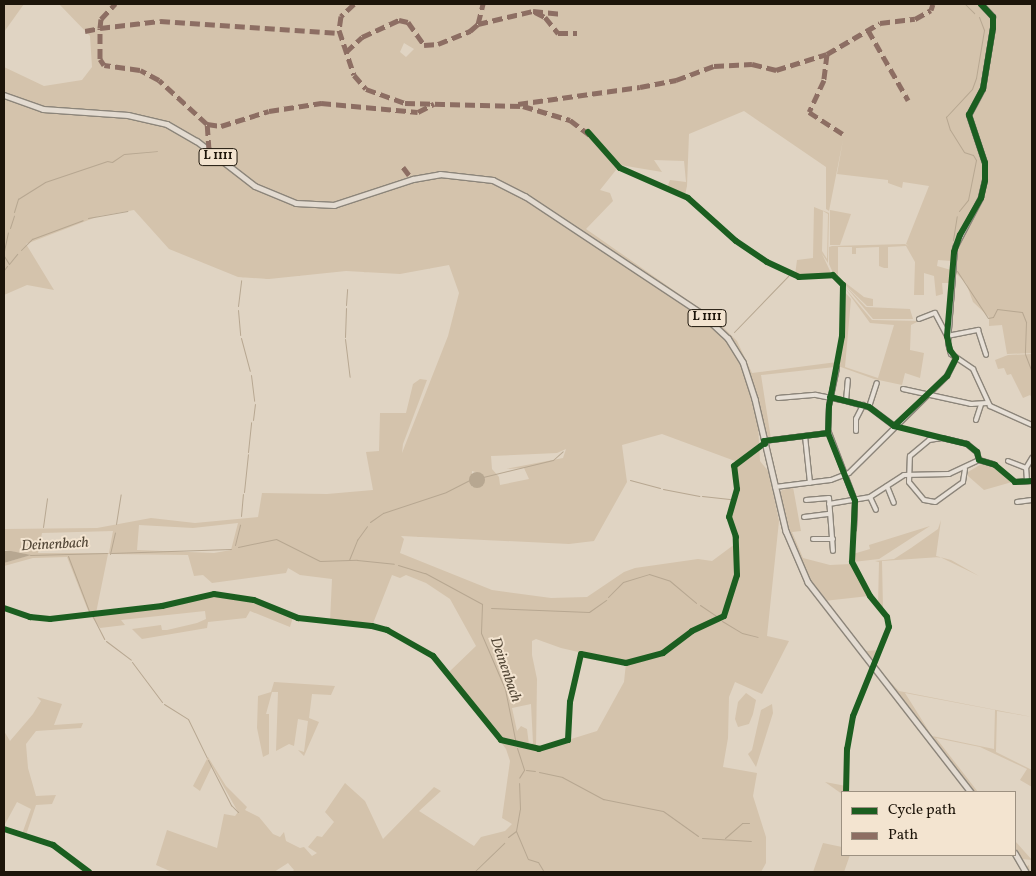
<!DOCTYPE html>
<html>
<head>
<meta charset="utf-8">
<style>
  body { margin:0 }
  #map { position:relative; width:1036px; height:876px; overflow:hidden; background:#e0d4c3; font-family:Vollkorn,serif }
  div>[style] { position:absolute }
  .green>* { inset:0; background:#d4c3ac }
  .water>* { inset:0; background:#b7a791 }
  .round { border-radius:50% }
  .stream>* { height:1px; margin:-0.5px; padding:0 0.5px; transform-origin:0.5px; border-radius:0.5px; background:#b7a791 }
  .roads { filter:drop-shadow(1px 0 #8c857a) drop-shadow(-1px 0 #8c857a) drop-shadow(0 1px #8c857a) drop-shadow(0 -1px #8c857a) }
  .minor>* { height:4px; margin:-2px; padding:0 2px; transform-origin:2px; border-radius:2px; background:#e7e0d7 }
  .major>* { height:4.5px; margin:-2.25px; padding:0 2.25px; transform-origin:2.25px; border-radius:2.25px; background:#e3dbd1 }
  .quiet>* { height:5px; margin-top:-2.5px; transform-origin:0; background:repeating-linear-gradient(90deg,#8d6e63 0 10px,transparent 0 15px) }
  .cycleway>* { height:6px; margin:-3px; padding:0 3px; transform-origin:3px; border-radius:3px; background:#1b5e20 }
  span { translate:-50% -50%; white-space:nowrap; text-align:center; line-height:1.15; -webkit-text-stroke:4px #f3e4d0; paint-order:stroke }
  .shield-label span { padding:1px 4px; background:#f3e4d0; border:1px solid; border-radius:4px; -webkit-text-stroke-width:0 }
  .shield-label { font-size:12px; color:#1d150a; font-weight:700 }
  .water-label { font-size:15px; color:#544838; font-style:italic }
  .frame { position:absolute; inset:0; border:5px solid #1d150a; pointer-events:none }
  .legend { position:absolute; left:841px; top:791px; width:175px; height:65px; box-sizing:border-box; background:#f3e4d0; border:1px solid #9d9181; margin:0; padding:6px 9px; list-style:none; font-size:15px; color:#1d150a }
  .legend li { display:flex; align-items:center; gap:10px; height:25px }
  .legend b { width:25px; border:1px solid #9d9181 }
</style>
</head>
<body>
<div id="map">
  <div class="green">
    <div style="clip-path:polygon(4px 4px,24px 4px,4px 32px)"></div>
    <div style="clip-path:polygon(evenodd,59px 4px,1032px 4px,1032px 353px,1007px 354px,1002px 325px,989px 326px,989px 317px,973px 302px,966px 283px,956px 273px,954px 259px,964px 231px,961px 231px,952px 261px,938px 260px,937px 266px,951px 270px,950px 283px,942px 283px,943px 294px,936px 296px,934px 276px,924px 273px,924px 295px,914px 295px,915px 262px,906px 246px,888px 247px,888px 268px,884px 268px,879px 266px,879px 247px,856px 248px,856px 254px,852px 254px,852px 247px,838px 247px,838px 277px,864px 297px,873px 299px,873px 306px,912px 306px,867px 306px,833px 273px,829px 264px,829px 247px,832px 246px,905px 244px,909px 246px,906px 244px,929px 186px,903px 182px,902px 188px,888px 183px,888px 180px,837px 174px,843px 140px,829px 211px,826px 209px,826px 167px,744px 111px,689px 134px,687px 186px,685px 195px,667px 188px,670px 180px,686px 182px,684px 161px,654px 160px,662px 172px,620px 165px,600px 190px,610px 193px,613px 201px,586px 229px,715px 319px,737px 341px,752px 373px,837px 362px,835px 367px,761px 375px,771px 439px,764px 440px,747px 368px,725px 333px,700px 311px,726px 339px,741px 363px,758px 424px,760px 461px,769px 472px,779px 521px,767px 636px,789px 641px,762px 694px,735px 682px,729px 697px,728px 738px,723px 767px,757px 773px,753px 796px,766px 837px,766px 863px,761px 872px,292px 872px,294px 870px,288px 863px,274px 872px,172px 872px,156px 865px,167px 830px,217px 848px,224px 814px,235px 816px,238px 812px,212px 766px,200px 791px,193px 786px,208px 757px,226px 786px,247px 807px,245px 810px,259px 817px,273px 834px,280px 837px,284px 832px,286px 841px,300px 848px,304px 847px,312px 856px,317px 853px,308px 847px,317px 836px,322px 837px,334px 822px,325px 812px,345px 783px,365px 801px,383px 839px,434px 787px,441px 791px,419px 811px,474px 846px,481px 837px,505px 831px,512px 824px,502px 818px,510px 761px,506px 749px,449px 672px,476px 646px,450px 599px,426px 583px,406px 575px,400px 578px,392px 575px,372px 626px,330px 621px,332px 579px,300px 575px,288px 568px,286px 573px,212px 583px,203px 575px,194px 576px,188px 555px,108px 554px,96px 613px,162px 607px,214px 594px,254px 601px,293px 617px,290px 627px,250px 611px,246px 618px,208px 622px,207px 628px,142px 639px,132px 629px,161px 625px,162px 630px,167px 630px,197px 623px,206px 619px,205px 611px,121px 620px,125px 625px,100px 628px,89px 613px,67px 557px,33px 558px,4px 566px,4px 563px,30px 555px,4px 550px,4px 529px,97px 528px,151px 518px,195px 523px,258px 517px,262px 493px,327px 494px,373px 490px,366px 452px,379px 451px,380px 413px,406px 413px,413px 384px,420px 379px,427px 380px,403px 444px,402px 453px,448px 336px,459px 293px,449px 265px,400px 274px,346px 271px,269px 279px,238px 277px,169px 249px,134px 210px,99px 216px,26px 244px,54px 290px,27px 285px,4px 295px,4px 67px,44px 86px,82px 80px,92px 67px,90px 36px,59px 4px,404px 43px,414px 49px,406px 57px,400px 52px,404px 43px,59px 4px,662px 434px,735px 461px,739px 482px,731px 511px,735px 544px,712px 561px,698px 559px,635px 568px,624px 572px,587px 597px,551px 598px,492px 590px,400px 553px,404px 539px,401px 536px,569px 544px,594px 541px,627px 482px,622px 445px,662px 434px,59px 4px,566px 449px,563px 458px,506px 469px,524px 468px,529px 479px,500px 485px,499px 477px,492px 469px,491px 456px,557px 453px,566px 449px,59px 4px,472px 471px,482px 474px,484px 484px,472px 487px,472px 471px,59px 4px,238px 523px,231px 550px,214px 553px,137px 550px,139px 525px,193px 528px,238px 523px,59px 4px,113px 531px,109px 553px,38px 553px,42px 533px,113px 531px,59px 4px,536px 639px,561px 648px,626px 663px,624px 682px,597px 731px,539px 749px,536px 749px,537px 679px,532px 655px,532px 641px,536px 639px,59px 4px,531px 704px,533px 743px,529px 745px,527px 729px,521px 726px,517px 731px,512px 708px,531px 704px)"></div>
    <div style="clip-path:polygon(evenodd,814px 207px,829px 213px,828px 263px,822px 254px,831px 273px,802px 277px,795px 275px,797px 260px,813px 258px,814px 207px,823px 211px,828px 214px,827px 259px,822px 251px,823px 211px)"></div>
    <div style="clip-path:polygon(830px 210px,851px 214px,840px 245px,830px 245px)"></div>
    <div style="clip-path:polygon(843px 283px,866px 307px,910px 309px,913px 319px,873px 319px)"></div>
    <div style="clip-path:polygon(844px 287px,872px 320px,919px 321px,911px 325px,910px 350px,924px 353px,920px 378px,905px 373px,902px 385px,874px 379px,838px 366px,843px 290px,851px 299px,845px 367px,878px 378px,894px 325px,870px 323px)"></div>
    <div style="clip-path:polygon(1032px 354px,1032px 398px,1030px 395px,1023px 398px,1011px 374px,1007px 375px,1004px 368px,998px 369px,995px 360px,1008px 355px)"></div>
    <div style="clip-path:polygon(983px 463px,995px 466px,1012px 482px,984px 490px,968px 476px,968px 472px)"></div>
    <div style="clip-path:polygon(793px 487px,801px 531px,792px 532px,803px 558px,830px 565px,851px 564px,869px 596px,824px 601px,865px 651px,881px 650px,874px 665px,826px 607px,798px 559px,779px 495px,782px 490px)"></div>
    <div style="clip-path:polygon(941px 520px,936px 556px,951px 560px,979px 576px,940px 557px,882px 561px,883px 609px,892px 627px,891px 627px,878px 605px,879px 562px,875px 561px,894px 559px,911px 548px,938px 529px)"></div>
    <div style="clip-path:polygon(930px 526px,879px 559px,853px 562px,853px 554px,870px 549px,869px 545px)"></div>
    <div style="clip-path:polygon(evenodd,879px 670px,899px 691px,1032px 717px,997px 711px,996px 752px,1032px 770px,1032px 787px,1020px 780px,1027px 769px,980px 747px,936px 738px,978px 792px,973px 792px,879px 670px,905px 693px,995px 710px,994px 749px,932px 736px,905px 693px)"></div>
    <div style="clip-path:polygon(274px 682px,335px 686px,331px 695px,312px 694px,309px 718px,319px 722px,304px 756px,298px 750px,304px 752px,308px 721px,298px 719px,294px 746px,289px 744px,276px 751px,278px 692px,272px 692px,266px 714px,269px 714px,269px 754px,263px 757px,257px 728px,258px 696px,271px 692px)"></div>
    <div style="clip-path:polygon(746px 693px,756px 700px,753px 714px,749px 724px,738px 727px,735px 719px,738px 702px)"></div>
    <div style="clip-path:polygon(37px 697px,62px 704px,54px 725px,83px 723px,81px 728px,36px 731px,26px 744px,28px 768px,36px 796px,56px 795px,52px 804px,36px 805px,26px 835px,22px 834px,31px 809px,17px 802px,4px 826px,4px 731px,10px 741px,33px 714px,41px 701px)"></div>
    <div style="clip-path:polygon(772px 704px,773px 713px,756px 767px,748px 754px,752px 750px,761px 710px)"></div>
    <div style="clip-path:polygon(825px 782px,846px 786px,846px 792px,842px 794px)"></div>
    <div style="clip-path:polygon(1015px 841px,1032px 860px,1022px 859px,1026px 867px,1029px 865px,1030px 872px,1028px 872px,1015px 850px)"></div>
    <div style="clip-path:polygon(823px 843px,842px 847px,842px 855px,850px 855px,844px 872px,813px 872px)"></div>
  </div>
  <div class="water">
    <div class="round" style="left:469px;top:472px;width:16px;height:16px"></div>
    <div style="clip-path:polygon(4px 551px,11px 551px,31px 555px,4px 563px)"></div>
  </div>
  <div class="stream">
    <div style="left:965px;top:4px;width:13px;rotate:45deg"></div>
    <div style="left:959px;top:211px;width:14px;rotate:-51deg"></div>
    <div style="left:968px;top:200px;width:41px;rotate:-78.7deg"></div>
    <div style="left:976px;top:160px;width:6px;rotate:-121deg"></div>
    <div style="left:973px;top:155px;width:9px;rotate:-162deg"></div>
    <div style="left:964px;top:152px;width:26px;rotate:-122deg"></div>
    <div style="left:950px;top:130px;width:14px;rotate:-107deg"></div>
    <div style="left:946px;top:117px;width:38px;rotate:-47deg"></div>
    <div style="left:972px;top:89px;width:12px;rotate:-70deg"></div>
    <div style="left:976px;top:78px;width:49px;rotate:-80.5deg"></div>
    <div style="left:984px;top:30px;width:14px;rotate:-111deg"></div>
    <div style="left:14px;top:212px;width:14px;rotate:-73deg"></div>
    <div style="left:18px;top:199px;width:32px;rotate:-32deg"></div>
    <div style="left:45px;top:182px;width:65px;rotate:-18.7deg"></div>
    <div style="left:107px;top:161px;width:5px;rotate:11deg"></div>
    <div style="left:112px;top:162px;width:14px;rotate:-34deg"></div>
    <div style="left:124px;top:154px;width:33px;rotate:-5deg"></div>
    <div style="left:88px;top:218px;width:40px;rotate:-10deg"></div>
    <div style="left:10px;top:228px;width:13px;rotate:-72deg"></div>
    <div style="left:953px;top:240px;width:24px;rotate:-81deg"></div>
    <div style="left:21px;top:250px;width:16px;rotate:-45deg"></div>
    <div style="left:32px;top:239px;width:54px;rotate:-20.4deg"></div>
    <div style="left:4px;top:251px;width:19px;rotate:-78deg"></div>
    <div style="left:4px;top:256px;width:9px;rotate:58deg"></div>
    <div style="left:9px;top:264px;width:13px;rotate:-51deg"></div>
    <div style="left:4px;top:270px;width:5px;rotate:-53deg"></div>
    <div style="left:957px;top:271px;width:56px;rotate:56.6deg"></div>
    <div style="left:988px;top:318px;width:5px;rotate:-11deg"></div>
    <div style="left:993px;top:317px;width:9px;rotate:-63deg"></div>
    <div style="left:997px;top:309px;width:25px;rotate:7deg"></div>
    <div style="left:1022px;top:312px;width:11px;rotate:68deg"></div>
    <div style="left:1026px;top:322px;width:31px;rotate:92deg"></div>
    <div style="left:346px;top:305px;width:16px;rotate:-86deg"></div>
    <div style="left:238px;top:306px;width:26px;rotate:-83deg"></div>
    <div style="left:238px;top:310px;width:25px;rotate:85deg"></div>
    <div style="left:734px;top:332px;width:78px;rotate:-46deg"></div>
    <div style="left:345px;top:337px;width:29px;rotate:-88deg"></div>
    <div style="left:241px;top:338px;width:34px;rotate:75deg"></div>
    <div style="left:345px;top:339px;width:38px;rotate:83deg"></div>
    <div style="left:1025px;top:354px;width:19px;rotate:69deg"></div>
    <div style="left:251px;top:375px;width:26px;rotate:83deg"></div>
    <div style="left:253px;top:420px;width:16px;rotate:-83deg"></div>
    <div style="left:248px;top:452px;width:30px;rotate:-84deg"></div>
    <div style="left:483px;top:477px;width:72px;rotate:-13.7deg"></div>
    <div style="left:553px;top:460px;width:13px;rotate:-42deg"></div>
    <div style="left:630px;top:480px;width:31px;rotate:15deg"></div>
    <div style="left:663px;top:489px;width:37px;rotate:11deg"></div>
    <div style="left:244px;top:492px;width:38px;rotate:-84deg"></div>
    <div style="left:702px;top:496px;width:30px;rotate:6deg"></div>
    <div style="left:241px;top:516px;width:22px;rotate:-85deg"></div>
    <div style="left:370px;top:522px;width:16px;rotate:-35deg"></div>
    <div style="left:383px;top:513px;width:66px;rotate:-18.4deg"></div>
    <div style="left:446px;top:492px;width:27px;rotate:-27deg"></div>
    <div style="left:116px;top:524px;width:30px;rotate:-81deg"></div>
    <div style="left:43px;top:527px;width:29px;rotate:-82deg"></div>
    <div style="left:235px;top:545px;width:21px;rotate:-76deg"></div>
    <div style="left:238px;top:547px;width:39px;rotate:-12deg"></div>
    <div style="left:276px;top:539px;width:49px;rotate:26.6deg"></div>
    <div style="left:320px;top:561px;width:37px;rotate:-2deg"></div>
    <div style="left:357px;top:560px;width:37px;rotate:6deg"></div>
    <div style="left:111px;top:553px;width:120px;rotate:-1.9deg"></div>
    <div style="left:110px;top:554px;width:22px;rotate:-77deg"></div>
    <div style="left:30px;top:555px;width:77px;rotate:-1.5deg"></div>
    <div style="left:68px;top:556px;width:59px;rotate:69.1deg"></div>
    <div style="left:349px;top:560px;width:22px;rotate:-68deg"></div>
    <div style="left:357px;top:540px;width:17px;rotate:-54deg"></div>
    <div style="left:398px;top:565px;width:28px;rotate:17deg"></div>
    <div style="left:425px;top:573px;width:65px;rotate:28.5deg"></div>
    <div style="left:482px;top:604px;width:29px;rotate:92deg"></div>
    <div style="left:481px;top:633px;width:61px;rotate:66.8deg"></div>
    <div style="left:505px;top:689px;width:56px;rotate:78.7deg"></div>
    <div style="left:608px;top:597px;width:21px;rotate:-45deg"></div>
    <div style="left:623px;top:582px;width:27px;rotate:-17deg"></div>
    <div style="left:649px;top:574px;width:22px;rotate:18deg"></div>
    <div style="left:670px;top:581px;width:34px;rotate:40deg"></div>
    <div style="left:700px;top:605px;width:23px;rotate:34deg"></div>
    <div style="left:491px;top:608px;width:98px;rotate:2.3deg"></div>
    <div style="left:589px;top:612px;width:21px;rotate:-35deg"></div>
    <div style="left:92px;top:615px;width:27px;rotate:63deg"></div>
    <div style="left:722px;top:621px;width:23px;rotate:31deg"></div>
    <div style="left:742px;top:633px;width:16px;rotate:14deg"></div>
    <div style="left:106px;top:641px;width:31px;rotate:37deg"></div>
    <div style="left:132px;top:662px;width:50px;rotate:53.1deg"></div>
    <div style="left:164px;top:704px;width:28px;rotate:32deg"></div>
    <div style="left:188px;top:719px;width:43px;rotate:64deg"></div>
    <div style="left:517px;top:748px;width:23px;rotate:72deg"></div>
    <div style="left:524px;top:770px;width:9px;rotate:122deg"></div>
    <div style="left:208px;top:760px;width:51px;rotate:62.9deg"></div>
    <div style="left:231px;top:805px;width:10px;rotate:45deg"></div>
    <div style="left:526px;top:770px;width:9px;rotate:6deg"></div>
    <div style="left:539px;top:772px;width:24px;rotate:12deg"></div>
    <div style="left:562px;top:777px;width:47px;rotate:28.2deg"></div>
    <div style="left:603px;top:799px;width:61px;rotate:11.3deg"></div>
    <div style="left:663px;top:811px;width:43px;rotate:35.5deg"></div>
    <div style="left:516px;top:831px;width:30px;rotate:67deg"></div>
    <div style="left:528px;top:859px;width:10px;rotate:17deg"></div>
    <div style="left:538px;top:862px;width:12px;rotate:59deg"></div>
    <div style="left:508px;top:837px;width:10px;rotate:-37deg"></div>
    <div style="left:516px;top:831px;width:22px;rotate:-80deg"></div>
    <div style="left:520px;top:809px;width:26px;rotate:-92deg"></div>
    <div style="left:702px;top:838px;width:49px;rotate:3.5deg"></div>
    <div style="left:725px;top:838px;width:23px;rotate:-41deg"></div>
    <div style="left:742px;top:823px;width:7px"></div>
    <div style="left:474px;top:872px;width:42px;rotate:-44deg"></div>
  </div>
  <div class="roads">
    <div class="minor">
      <div style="left:981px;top:4px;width:18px;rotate:47deg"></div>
      <div style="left:993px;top:17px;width:11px;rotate:90deg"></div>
      <div style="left:993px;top:28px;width:62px;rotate:99.3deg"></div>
      <div style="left:983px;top:89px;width:30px;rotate:118deg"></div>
      <div style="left:969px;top:115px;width:51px;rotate:71.6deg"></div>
      <div style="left:985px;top:163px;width:17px;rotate:90deg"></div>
      <div style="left:985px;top:180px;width:18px;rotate:103deg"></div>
      <div style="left:981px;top:198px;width:56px;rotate:117.5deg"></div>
      <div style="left:955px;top:248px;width:95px;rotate:94.2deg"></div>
      <div style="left:948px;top:343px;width:11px;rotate:75deg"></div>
      <div style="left:951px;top:354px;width:27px;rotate:34deg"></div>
      <div style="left:973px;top:369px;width:41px;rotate:65.3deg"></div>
      <div style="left:990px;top:406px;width:46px;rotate:24.3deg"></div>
      <div style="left:919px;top:319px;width:17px;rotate:-21deg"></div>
      <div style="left:935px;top:313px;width:26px;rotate:62deg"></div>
      <div style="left:947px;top:336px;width:32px;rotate:-11deg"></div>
      <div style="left:978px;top:330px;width:26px;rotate:72deg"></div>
      <div style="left:837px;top:368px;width:39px;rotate:102deg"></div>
      <div style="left:829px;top:406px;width:24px;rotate:92deg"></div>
      <div style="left:828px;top:430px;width:76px;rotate:69.2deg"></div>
      <div style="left:855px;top:501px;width:28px;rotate:92deg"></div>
      <div style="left:903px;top:389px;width:70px;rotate:12.4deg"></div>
      <div style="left:971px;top:404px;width:16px;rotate:-4deg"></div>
      <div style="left:778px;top:398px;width:38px;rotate:-5deg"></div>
      <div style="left:816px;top:395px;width:31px;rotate:11deg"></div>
      <div style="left:846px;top:401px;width:24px;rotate:15deg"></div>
      <div style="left:869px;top:407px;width:31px;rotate:37deg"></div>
      <div style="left:846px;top:401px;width:21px;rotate:-85deg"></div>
      <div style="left:869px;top:407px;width:25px;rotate:-72deg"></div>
      <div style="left:976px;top:420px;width:16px;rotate:-72deg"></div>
      <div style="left:856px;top:431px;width:12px;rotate:-90deg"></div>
      <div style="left:856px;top:419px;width:16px;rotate:-63deg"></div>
      <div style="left:805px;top:436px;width:47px;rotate:83.9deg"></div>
      <div style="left:764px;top:441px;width:64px;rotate:-7.1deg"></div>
      <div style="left:979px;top:460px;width:15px;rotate:16deg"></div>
      <div style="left:1008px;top:461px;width:19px;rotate:21deg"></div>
      <div style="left:965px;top:469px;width:13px;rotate:99deg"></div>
      <div style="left:963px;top:482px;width:34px;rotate:144deg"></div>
      <div style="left:935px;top:502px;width:11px;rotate:-170deg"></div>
      <div style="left:924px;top:500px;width:23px;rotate:-130deg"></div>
      <div style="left:909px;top:482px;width:26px;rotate:-88deg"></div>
      <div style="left:910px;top:456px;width:25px;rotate:-40deg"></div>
      <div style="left:929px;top:440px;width:13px;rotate:-9deg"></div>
      <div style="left:942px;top:438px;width:26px;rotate:13deg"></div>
      <div style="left:967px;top:444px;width:13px;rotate:39deg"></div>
      <div style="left:977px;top:452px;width:8px;rotate:76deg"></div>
      <div style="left:1027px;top:481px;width:13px;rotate:-94deg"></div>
      <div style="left:1026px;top:468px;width:12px;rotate:-59deg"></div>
      <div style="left:1015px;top:482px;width:17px;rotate:-3deg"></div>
      <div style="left:887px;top:486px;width:18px;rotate:68deg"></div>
      <div style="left:775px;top:487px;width:56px;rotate:-7.1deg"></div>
      <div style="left:831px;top:480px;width:19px;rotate:-21deg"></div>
      <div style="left:849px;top:473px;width:138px;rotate:-44.7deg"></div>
      <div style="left:947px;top:376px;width:20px;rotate:-63deg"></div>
      <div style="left:870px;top:497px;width:14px;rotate:65deg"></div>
      <div style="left:806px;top:500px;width:23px;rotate:-5deg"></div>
      <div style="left:829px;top:498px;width:53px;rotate:85.7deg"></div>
      <div style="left:1017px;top:502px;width:15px;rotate:-8deg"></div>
      <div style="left:829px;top:504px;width:42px;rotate:-9.7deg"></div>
      <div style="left:870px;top:497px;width:40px;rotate:-32.9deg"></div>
      <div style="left:904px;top:475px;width:45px;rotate:-1.3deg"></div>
      <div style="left:949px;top:474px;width:33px;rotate:-25deg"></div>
      <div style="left:804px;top:517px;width:26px;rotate:-7deg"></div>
      <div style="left:813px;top:539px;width:20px"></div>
    </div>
    <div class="major">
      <div style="left:4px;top:95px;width:41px;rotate:19.7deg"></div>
      <div style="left:43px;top:109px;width:85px;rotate:4deg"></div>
      <div style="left:128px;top:115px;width:40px;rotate:13deg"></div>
      <div style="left:167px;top:124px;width:34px;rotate:30deg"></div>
      <div style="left:197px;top:141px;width:73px;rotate:37.8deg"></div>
      <div style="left:255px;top:186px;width:44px;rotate:22.5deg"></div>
      <div style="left:296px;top:203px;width:38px;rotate:3deg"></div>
      <div style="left:334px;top:205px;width:83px;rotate:-18.2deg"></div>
      <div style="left:413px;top:179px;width:27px;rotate:-10deg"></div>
      <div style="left:440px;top:174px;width:53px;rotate:6.5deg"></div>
      <div style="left:493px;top:180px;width:36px;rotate:27deg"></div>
      <div style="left:525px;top:196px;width:211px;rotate:33.6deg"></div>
      <div style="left:701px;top:313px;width:37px;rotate:43deg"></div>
      <div style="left:728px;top:338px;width:28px;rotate:58deg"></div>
      <div style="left:743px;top:362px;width:39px;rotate:72deg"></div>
      <div style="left:755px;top:399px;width:136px;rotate:76.8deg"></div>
      <div style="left:786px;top:531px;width:56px;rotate:66.7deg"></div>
      <div style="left:808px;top:582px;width:266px;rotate:52.2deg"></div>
      <div style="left:1015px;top:853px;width:22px;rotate:60deg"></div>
    </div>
  </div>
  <div class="quiet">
    <div style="left:354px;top:4px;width:18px;rotate:137deg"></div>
    <div style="left:341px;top:16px;width:14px;rotate:98deg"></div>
    <div style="left:339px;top:30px;width:47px;rotate:71.6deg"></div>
    <div style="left:354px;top:75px;width:18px;rotate:49deg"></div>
    <div style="left:366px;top:89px;width:41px;rotate:19.7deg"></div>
    <div style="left:405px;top:103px;width:118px;rotate:1.5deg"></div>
    <div style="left:523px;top:106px;width:49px;rotate:16.6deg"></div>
    <div style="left:570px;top:120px;width:26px;rotate:37deg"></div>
    <div style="left:535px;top:12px;width:11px;rotate:27deg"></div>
    <div style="left:545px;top:17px;width:21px;rotate:51deg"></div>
    <div style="left:558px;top:33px;width:19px"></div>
    <div style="left:478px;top:24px;width:57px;rotate:-13.3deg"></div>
    <div style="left:533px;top:11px;width:27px;rotate:6deg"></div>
    <div style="left:868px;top:30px;width:81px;rotate:60.3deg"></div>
    <div style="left:85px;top:31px;width:15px;rotate:-11deg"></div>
    <div style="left:100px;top:28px;width:9px;rotate:-84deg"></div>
    <div style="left:101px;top:19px;width:21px;rotate:-47deg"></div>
    <div style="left:346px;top:52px;width:22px;rotate:-43deg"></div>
    <div style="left:362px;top:37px;width:41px;rotate:-24.7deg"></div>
    <div style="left:399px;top:20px;width:9px;rotate:13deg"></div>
    <div style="left:408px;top:22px;width:28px;rotate:55deg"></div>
    <div style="left:424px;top:45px;width:14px;rotate:-4deg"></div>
    <div style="left:438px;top:44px;width:35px;rotate:-22deg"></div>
    <div style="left:470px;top:31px;width:11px;rotate:-41deg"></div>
    <div style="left:478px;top:24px;width:21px;rotate:-76deg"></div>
    <div style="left:827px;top:54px;width:26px;rotate:97deg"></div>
    <div style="left:824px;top:80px;width:35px;rotate:115deg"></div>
    <div style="left:809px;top:112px;width:40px;rotate:32.9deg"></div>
    <div style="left:518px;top:104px;width:123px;rotate:-7.9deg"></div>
    <div style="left:640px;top:87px;width:37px;rotate:-11deg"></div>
    <div style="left:676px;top:80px;width:40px;rotate:-20.2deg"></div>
    <div style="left:714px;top:66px;width:38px;rotate:-3deg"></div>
    <div style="left:752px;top:64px;width:25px;rotate:14deg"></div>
    <div style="left:776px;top:70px;width:53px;rotate:-17.4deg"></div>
    <div style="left:827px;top:54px;width:61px;rotate:-30.3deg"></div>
    <div style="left:880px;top:23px;width:35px;rotate:-7deg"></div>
    <div style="left:915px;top:19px;width:18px;rotate:-29deg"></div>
    <div style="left:931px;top:10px;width:6px;rotate:-72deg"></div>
    <div style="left:207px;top:124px;width:14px;rotate:8deg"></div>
    <div style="left:221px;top:126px;width:50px;rotate:-17.4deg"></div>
    <div style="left:269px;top:111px;width:53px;rotate:-8.7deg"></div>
    <div style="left:321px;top:103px;width:97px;rotate:5.3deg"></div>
    <div style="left:418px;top:112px;width:18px;rotate:-27deg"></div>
    <div style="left:209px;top:150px;width:26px;rotate:-94deg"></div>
    <div style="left:207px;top:124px;width:65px;rotate:-137.5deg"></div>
    <div style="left:159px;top:80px;width:21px;rotate:-152deg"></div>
    <div style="left:140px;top:70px;width:36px;rotate:-172deg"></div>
    <div style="left:104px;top:65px;width:7px;rotate:-124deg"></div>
    <div style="left:100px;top:59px;width:31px;rotate:-90deg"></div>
    <div style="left:100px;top:28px;width:60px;rotate:-6.7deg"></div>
    <div style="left:160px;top:21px;width:180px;rotate:3.8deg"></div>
    <div style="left:403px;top:167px;width:10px;rotate:53deg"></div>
  </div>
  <div class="cycleway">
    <div style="left:588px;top:132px;width:48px;rotate:48.4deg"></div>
    <div style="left:620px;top:168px;width:74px;rotate:23.8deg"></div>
    <div style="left:688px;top:198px;width:64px;rotate:41.9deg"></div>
    <div style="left:736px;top:241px;width:37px;rotate:34deg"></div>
    <div style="left:767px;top:262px;width:35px;rotate:25deg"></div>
    <div style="left:799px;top:277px;width:34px;rotate:-3deg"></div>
    <div style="left:833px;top:275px;width:14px;rotate:45deg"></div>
    <div style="left:843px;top:285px;width:51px;rotate:91.1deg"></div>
    <div style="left:842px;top:336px;width:71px;rotate:100.5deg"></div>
    <div style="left:829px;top:406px;width:27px;rotate:92deg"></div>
    <div style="left:828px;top:433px;width:73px;rotate:68.3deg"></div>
    <div style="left:855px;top:501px;width:61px;rotate:92.8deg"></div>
    <div style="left:852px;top:562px;width:38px;rotate:62deg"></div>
    <div style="left:870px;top:596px;width:27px;rotate:51deg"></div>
    <div style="left:887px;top:617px;width:10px;rotate:79deg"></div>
    <div style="left:889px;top:627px;width:96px;rotate:112deg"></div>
    <div style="left:853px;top:716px;width:34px;rotate:100deg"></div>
    <div style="left:847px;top:749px;width:43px;rotate:91.3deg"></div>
    <div style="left:830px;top:397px;width:40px;rotate:14.4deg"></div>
    <div style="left:869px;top:407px;width:31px;rotate:37deg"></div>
    <div style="left:894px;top:426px;width:75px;rotate:13.9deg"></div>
    <div style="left:967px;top:444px;width:13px;rotate:39deg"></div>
    <div style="left:977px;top:452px;width:8px;rotate:76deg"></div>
    <div style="left:979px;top:460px;width:17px;rotate:17deg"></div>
    <div style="left:995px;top:465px;width:26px;rotate:40deg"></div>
    <div style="left:1015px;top:482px;width:17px;rotate:-3deg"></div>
    <div style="left:894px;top:426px;width:73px;rotate:-43.3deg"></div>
    <div style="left:947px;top:376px;width:20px;rotate:-63deg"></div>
    <div style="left:956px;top:358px;width:10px;rotate:-127deg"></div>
    <div style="left:950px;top:350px;width:14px;rotate:-102deg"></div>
    <div style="left:947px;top:336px;width:84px;rotate:-85.2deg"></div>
    <div style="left:954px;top:252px;width:18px;rotate:-71deg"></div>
    <div style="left:960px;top:235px;width:43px;rotate:-60.4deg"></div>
    <div style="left:981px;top:198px;width:18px;rotate:-77deg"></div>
    <div style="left:985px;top:180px;width:17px;rotate:-90deg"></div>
    <div style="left:985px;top:163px;width:51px;rotate:-108.4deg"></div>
    <div style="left:969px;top:115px;width:30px;rotate:-62deg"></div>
    <div style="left:983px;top:89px;width:62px;rotate:-80.7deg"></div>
    <div style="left:993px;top:28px;width:11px;rotate:-90deg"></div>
    <div style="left:993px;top:17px;width:18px;rotate:-133deg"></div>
    <div style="left:765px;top:444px;width:3px;rotate:-108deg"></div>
    <div style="left:764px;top:441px;width:64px;rotate:-7.1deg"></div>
    <div style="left:4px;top:608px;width:28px;rotate:19deg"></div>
    <div style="left:30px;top:617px;width:20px;rotate:6deg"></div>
    <div style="left:50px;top:619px;width:113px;rotate:-6.6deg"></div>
    <div style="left:162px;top:606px;width:53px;rotate:-13deg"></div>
    <div style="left:214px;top:594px;width:40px;rotate:8.5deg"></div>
    <div style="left:254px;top:600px;width:48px;rotate:22.2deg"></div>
    <div style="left:298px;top:618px;width:74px;rotate:6.2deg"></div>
    <div style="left:372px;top:626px;width:16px;rotate:15deg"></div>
    <div style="left:387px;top:630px;width:53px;rotate:29.5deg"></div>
    <div style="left:433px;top:656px;width:108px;rotate:51deg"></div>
    <div style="left:501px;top:740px;width:39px;rotate:13deg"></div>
    <div style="left:539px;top:749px;width:30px;rotate:-17deg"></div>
    <div style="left:568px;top:740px;width:38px;rotate:-87deg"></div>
    <div style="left:570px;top:702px;width:49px;rotate:-77.1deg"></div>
    <div style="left:581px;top:654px;width:46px;rotate:11.3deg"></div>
    <div style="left:626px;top:663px;width:38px;rotate:-15deg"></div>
    <div style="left:663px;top:653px;width:36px;rotate:-37deg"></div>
    <div style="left:692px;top:631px;width:35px;rotate:-25deg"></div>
    <div style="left:724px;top:616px;width:43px;rotate:-72.4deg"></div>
    <div style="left:737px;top:575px;width:38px;rotate:-92deg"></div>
    <div style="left:736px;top:537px;width:21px;rotate:-109deg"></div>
    <div style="left:729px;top:517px;width:29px;rotate:-74deg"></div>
    <div style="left:737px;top:489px;width:23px;rotate:-97deg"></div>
    <div style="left:734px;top:466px;width:34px;rotate:-37deg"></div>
    <div style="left:4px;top:829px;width:52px;rotate:18.1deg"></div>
    <div style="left:53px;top:845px;width:45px;rotate:36.9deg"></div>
  </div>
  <div class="shield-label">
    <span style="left:218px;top:157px">L 1111</span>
    <span style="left:707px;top:318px">L 1111</span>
  </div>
  <div class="water-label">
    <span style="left:55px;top:545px;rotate:-3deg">Deinenbach</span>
    <span style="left:505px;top:670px;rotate:71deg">Deinenbach</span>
  </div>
  <div class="frame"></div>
  <ul class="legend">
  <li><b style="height:6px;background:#1b5e20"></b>Cycle path</li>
  <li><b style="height:6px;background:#8d6e63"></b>Path</li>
  </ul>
</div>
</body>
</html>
